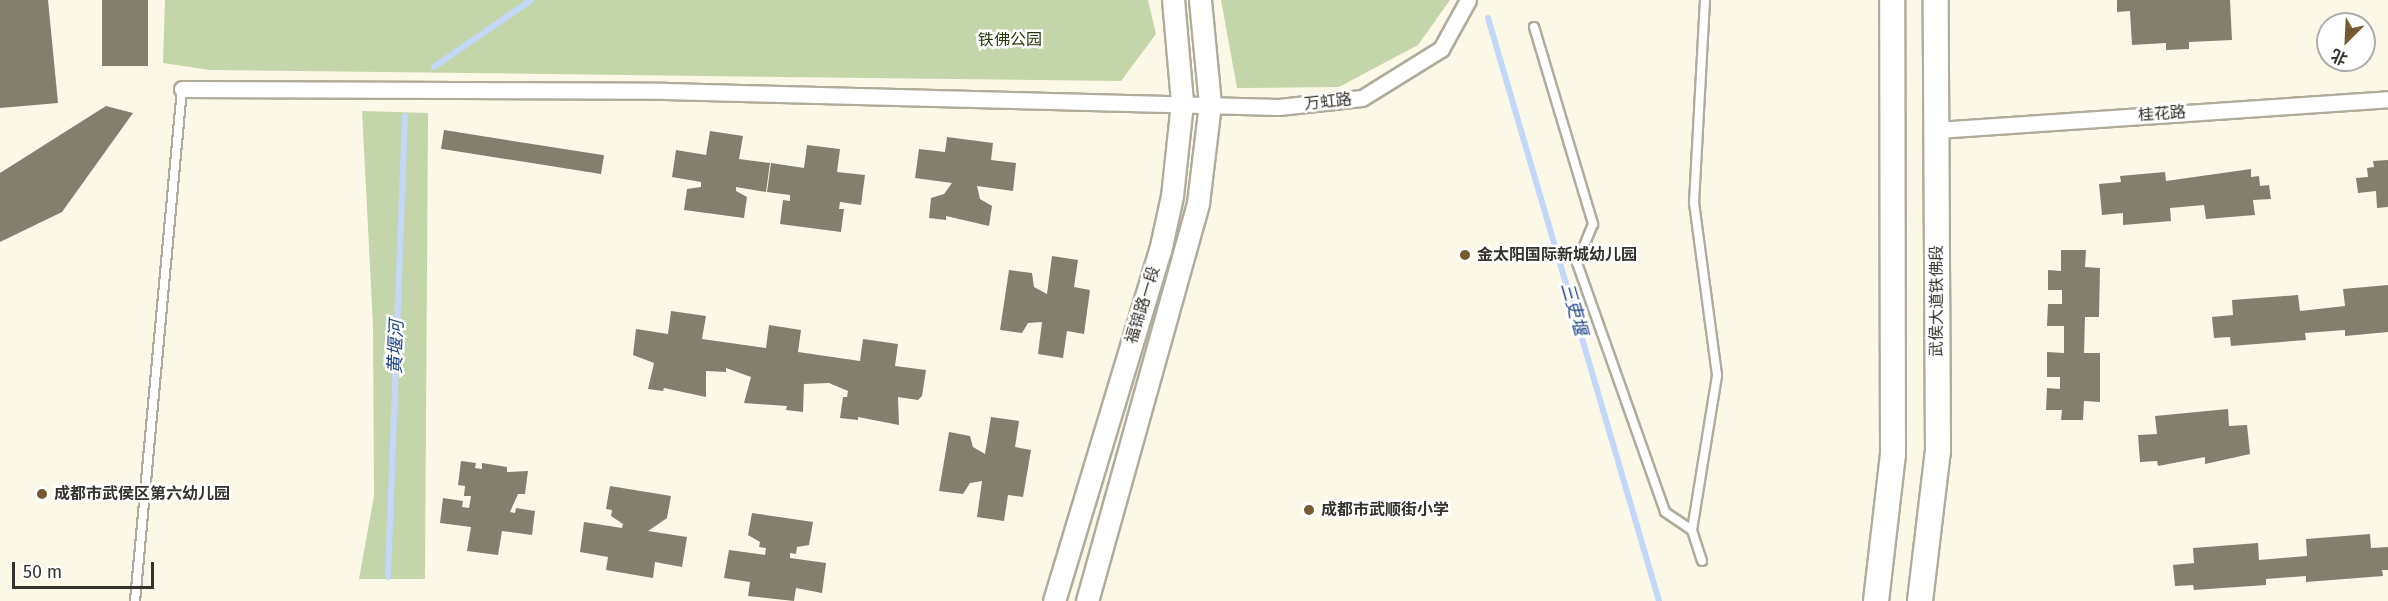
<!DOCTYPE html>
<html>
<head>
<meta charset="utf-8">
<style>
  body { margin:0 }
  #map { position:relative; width:2388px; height:601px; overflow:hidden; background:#fcf8e7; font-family:"Fira Sans","Noto Sans SC",sans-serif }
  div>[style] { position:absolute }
  .green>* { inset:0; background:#c4d5a9 }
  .stream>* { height:6px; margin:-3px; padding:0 3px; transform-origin:3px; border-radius:3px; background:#c2d7fa }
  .building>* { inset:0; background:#827f6f; transform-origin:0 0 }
  .roads { filter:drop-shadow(2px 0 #b0ac9c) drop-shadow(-2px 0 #b0ac9c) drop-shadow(0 2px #b0ac9c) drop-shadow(0 -2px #b0ac9c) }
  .lane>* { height:8px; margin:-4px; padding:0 4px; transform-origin:4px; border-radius:4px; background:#fff }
  .street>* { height:15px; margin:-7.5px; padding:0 7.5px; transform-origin:7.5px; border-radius:7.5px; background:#fff }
  .secondary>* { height:21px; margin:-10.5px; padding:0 10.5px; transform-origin:10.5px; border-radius:10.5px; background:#fff }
  .primary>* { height:24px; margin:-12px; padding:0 12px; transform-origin:12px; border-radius:12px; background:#fff }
  .dots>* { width:16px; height:16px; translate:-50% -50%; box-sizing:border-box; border:3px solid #fff; border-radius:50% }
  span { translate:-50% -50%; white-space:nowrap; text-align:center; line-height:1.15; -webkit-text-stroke:5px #fff; paint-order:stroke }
  .park-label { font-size:16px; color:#283605 }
  .street-label { font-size:16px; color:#34322c }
  .poi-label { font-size:16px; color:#34322c; font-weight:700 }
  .left { translate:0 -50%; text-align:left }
  .water-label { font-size:18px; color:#1e4487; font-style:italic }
  .north { position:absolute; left:2316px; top:12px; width:60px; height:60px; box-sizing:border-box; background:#fff; border:2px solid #aeadab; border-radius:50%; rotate:204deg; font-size:16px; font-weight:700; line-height:24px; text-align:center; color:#34322c }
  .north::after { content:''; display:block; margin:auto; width:21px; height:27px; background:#775b2e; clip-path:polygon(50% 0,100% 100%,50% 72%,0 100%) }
  .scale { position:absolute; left:12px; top:562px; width:142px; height:27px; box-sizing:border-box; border:3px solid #34322c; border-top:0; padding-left:8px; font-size:18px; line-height:21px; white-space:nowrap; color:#34322c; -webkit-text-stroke:4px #fff; paint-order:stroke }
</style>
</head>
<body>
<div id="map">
  <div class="green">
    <div style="clip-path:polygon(165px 0,1148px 0,1156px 34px,1121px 81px,210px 70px,163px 63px)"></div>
    <div style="clip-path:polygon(1221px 0,1450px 0,1418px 45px,1339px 87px,1237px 88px)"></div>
    <div style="clip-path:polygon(362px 111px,428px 113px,425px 579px,359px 579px,374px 496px,373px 325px)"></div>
  </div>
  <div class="stream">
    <div style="left:1488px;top:18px;width:608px;rotate:73.65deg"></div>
    <div style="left:434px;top:67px;width:118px;rotate:-34.6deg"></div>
    <div style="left:388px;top:577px;width:461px;rotate:-87.9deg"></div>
  </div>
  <div class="building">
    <div style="clip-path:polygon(0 0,48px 0,58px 103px,0 108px)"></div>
    <div style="left:102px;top:0;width:46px;height:66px"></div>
    <div style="clip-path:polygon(2117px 0,2230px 0,2232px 40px,2189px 42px,2189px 49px,2166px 50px,2166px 43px,2132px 45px,2130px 11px,2117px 12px)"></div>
    <div style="clip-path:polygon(106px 106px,133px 113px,62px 212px,0 242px,0 173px)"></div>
    <div style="left:444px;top:130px;width:162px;height:19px;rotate:9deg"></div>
    <div style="clip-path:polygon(710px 131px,743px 136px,739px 159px,770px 163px,766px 192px,736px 187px,736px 191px,747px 197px,744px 218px,684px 210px,687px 189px,701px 187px,701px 182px,672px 177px,676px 150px,706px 155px)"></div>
    <div style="clip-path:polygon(947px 137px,993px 143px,991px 160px,1016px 163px,1013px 191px,977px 186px,980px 199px,992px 206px,989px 226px,946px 216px,946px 220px,929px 218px,931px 198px,944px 194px,952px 183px,915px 178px,919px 149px,945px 152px)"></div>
    <div style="clip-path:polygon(807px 145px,840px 149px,837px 172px,865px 175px,861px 205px,840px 202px,839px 209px,844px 209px,841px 232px,780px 224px,783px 200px,790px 201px,790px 195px,767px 192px,771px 163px,804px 168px)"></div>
    <div style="clip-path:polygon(2388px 160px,2388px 207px,2377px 208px,2376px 191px,2358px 193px,2356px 178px,2368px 177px,2367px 168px,2374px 167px,2373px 161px)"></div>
    <div style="clip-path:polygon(2251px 169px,2251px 177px,2259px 176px,2260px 186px,2269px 185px,2271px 199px,2253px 200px,2255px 215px,2206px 219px,2204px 205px,2170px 208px,2171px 221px,2123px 225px,2123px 213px,2102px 215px,2099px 184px,2121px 182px,2120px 176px,2165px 172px,2166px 181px)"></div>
    <div style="clip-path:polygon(2061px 250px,2086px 250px,2085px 267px,2100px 268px,2099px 317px,2085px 317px,2084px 353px,2100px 353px,2100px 402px,2084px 401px,2083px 420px,2061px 420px,2062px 410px,2046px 410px,2047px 388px,2060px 389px,2060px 377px,2047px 377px,2047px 352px,2064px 353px,2064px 326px,2047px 326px,2048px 304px,2062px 304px,2062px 290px,2048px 290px,2048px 270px,2061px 271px)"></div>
    <div style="clip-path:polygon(1052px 256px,1078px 260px,1074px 287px,1090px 290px,1084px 334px,1067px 331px,1063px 358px,1038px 354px,1042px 322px,1028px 323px,1022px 333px,1000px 330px,1009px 270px,1032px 273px,1034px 287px,1047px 294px)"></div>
    <div style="clip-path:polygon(2388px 285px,2388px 332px,2345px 336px,2345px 330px,2305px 333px,2306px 340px,2231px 346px,2230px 337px,2214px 338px,2212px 317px,2233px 315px,2232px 300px,2298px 295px,2300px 311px,2345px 306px,2343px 289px)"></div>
    <div style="clip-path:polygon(671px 311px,706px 316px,702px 339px,766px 348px,769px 325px,801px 330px,798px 352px,860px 361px,863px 339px,898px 344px,895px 366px,926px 370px,922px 396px,918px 400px,898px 397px,899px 425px,858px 417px,858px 420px,840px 418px,843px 397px,847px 397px,848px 391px,829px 383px,804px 384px,803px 412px,786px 410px,787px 406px,744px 403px,751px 377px,726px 368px,726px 372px,706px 371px,706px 397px,664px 388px,663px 391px,648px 389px,654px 363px,633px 355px,636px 329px,668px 334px)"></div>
    <div style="clip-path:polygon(2228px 409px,2229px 426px,2247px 425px,2250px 454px,2205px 464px,2205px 457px,2158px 466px,2157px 461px,2140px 462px,2138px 435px,2157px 434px,2155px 416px)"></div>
    <div style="clip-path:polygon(991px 417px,1019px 421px,1015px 447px,1031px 450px,1023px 497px,1008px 495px,1004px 521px,977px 517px,982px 481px,970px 483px,963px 494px,939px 491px,949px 432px,970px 436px,973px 447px,985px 454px)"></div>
    <div style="clip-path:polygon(461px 461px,476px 463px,475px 468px,482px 469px,482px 463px,507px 467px,507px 472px,528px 471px,525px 494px,518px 494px,510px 512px,515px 513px,516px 508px,535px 511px,532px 535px,502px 531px,498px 555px,467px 551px,471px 527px,440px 523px,443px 498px,463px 501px,462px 507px,469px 508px,471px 496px,464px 496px,465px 486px,458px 485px)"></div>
    <div style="clip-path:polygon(610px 486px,671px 496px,667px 518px,648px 531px,687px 537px,682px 567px,655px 562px,653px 578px,606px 570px,608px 557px,580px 552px,584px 522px,622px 528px,623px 524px,611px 516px,612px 510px,606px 509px)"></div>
    <div style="clip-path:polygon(752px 513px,813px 522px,809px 545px,797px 547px,796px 554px,790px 553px,790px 558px,826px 563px,822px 593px,796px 588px,794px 601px,748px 596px,750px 582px,724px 578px,729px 550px,765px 555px,766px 548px,759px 547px,760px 542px,748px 535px)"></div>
    <div style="clip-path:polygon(2370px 534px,2371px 548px,2388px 547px,2388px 570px,2382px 570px,2383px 576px,2306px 582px,2306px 576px,2266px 579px,2266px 585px,2194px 590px,2193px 585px,2175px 586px,2173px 565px,2194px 563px,2193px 548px,2258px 543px,2259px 560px,2307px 556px,2306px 539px)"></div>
  </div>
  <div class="roads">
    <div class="lane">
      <div style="left:1534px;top:27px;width:206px;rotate:73.3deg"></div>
      <div style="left:1593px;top:224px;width:42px;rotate:112.3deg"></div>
      <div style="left:1577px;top:263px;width:264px;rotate:70.5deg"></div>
      <div style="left:1665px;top:512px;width:32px;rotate:34deg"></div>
      <div style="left:1702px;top:561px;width:33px;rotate:-108deg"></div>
      <div style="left:1692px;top:530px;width:157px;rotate:-80.8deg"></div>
      <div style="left:1717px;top:375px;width:174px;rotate:-97.6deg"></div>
      <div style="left:1694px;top:203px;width:203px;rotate:-86.9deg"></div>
      <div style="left:135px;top:601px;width:514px;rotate:-84.76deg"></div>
    </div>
    <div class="street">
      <div style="left:182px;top:89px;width:483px;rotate:0.2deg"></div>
      <div style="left:665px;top:91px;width:614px;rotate:1.49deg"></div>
      <div style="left:1279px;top:107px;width:83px;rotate:-6.2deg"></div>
      <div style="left:1362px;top:98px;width:93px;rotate:-31.8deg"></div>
      <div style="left:1441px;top:49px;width:56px;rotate:-61.1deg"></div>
      <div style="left:1937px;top:130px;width:452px;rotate:-3.9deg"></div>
    </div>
    <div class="secondary">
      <div style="left:1054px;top:601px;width:366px;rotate:-73.2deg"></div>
      <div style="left:1160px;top:251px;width:56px;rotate:-77.7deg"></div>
      <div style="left:1172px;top:196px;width:95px;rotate:-83.9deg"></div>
      <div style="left:1182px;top:102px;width:102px;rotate:-95deg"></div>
      <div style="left:1087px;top:601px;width:413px;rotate:-74.4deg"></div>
      <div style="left:1198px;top:203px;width:100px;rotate:-83.1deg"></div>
      <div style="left:1210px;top:104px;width:104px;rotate:-95.5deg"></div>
    </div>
    <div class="primary">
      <div style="left:1876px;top:601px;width:148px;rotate:-83.4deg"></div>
      <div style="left:1893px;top:454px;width:454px;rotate:-90.1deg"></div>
      <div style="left:1920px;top:601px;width:151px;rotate:-83.2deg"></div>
      <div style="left:1938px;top:451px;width:451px;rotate:-90.3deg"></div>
    </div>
  </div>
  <div class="dots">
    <div style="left:1465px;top:255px;background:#775b2e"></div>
    <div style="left:42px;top:494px;background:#775b2e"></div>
    <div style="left:1309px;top:510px;background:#775b2e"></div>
  </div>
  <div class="park-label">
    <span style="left:1010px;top:40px">铁佛公园</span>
  </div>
  <div class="street-label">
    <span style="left:1328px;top:102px;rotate:-6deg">万虹路</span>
    <span style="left:2162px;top:114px;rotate:-4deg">桂花路</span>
    <span style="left:1937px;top:301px;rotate:-90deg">武侯大道铁佛段</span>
    <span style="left:1143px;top:305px;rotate:-73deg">福锦路一段</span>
  </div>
  <div class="poi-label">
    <span class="left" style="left:1477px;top:255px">金太阳国际新城幼儿园</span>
    <span class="left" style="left:54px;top:494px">成都市武侯区第六幼儿园</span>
    <span class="left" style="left:1321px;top:510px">成都市武顺街小学</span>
  </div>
  <div class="water-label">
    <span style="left:1574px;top:309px;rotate:74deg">三吏堰</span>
    <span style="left:396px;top:347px;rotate:-88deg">黄堰河</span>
  </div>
  <div class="north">北</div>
  <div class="scale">50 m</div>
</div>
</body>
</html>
